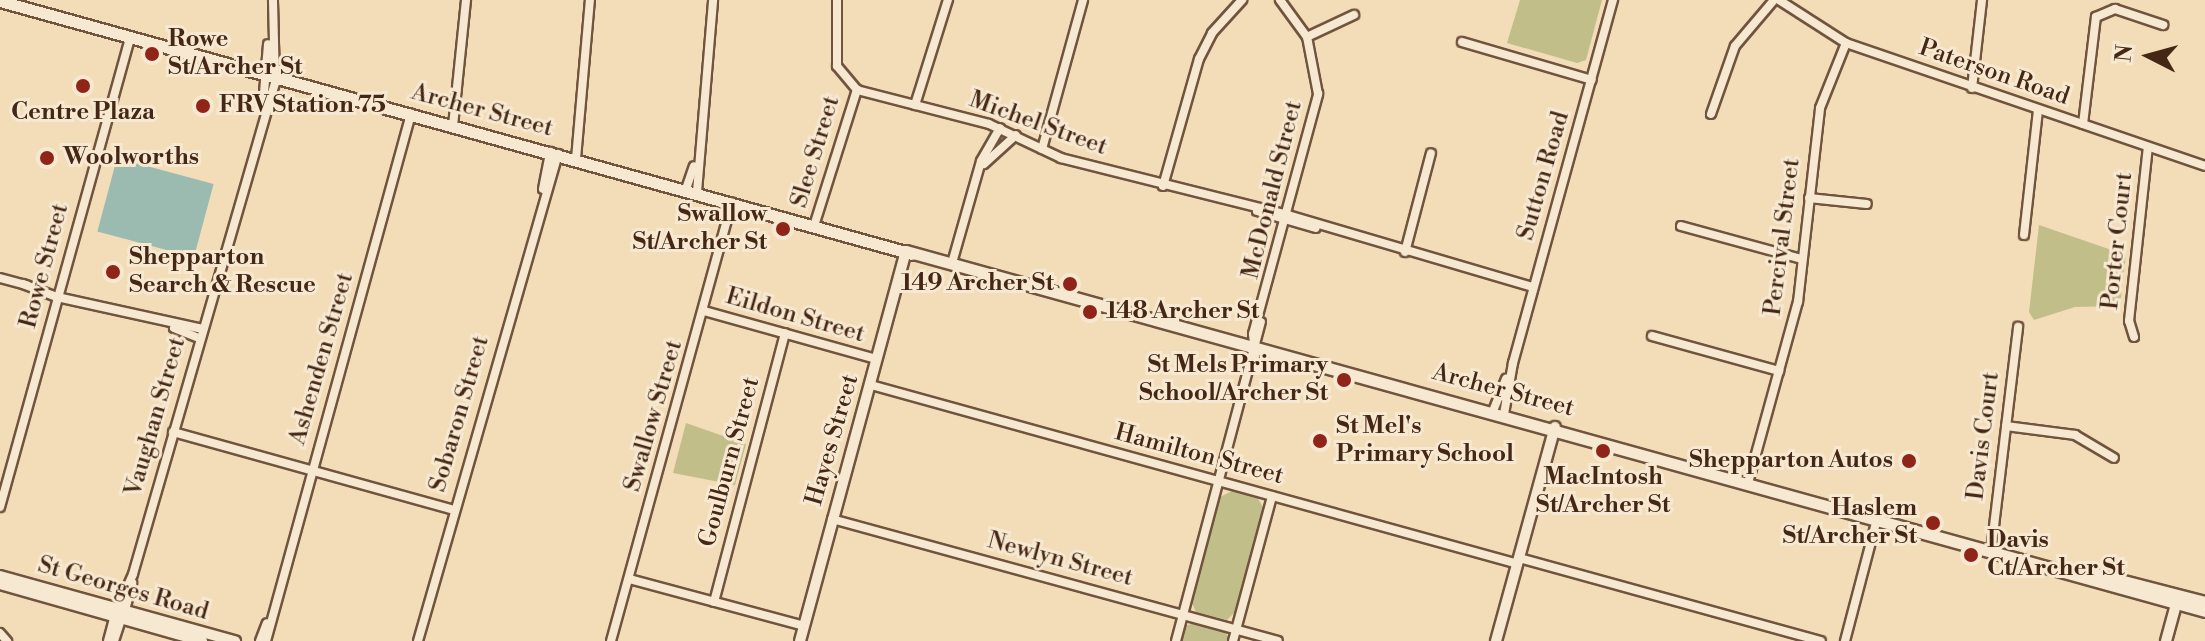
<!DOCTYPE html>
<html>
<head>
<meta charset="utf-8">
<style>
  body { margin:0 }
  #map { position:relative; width:2205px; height:641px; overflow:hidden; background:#f3dcb8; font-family:"Libre Bodoni",serif }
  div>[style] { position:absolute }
  .green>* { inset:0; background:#c2be8a }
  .water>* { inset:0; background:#9bbbb1; transform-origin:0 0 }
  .roads { filter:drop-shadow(2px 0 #70543e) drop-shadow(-2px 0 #70543e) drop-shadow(0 2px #70543e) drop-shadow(0 -2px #70543e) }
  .minor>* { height:8px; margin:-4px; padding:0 4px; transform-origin:4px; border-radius:4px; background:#f7e8d1 }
  .tertiary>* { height:10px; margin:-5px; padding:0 5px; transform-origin:5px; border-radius:5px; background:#f7e8d1 }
  .secondary>* { height:11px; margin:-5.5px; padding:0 5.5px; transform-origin:5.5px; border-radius:5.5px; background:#f7e8d1 }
  .dots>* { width:22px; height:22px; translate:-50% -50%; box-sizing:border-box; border:4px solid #f7e8d1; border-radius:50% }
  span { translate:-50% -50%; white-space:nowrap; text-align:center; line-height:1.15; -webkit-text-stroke:6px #f7e8d1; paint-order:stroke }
  .poi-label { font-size:24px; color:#452716; font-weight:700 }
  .left { translate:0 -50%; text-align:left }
  .right { translate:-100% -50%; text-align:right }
  .street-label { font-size:24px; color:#452716 }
  .north { position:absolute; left:2109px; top:16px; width:80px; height:80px; -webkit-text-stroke:6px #f7e8d1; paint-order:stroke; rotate:276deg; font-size:22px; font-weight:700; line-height:32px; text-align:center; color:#452716 }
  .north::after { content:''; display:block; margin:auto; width:28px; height:36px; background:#452716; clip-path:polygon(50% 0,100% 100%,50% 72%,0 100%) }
</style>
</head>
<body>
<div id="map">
  <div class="green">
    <div style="clip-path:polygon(1520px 0,1602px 0,1586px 60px,1577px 63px,1507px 43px)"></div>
    <div style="clip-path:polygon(2039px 225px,2126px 255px,2120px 306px,2075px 307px,2034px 320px,2029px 312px)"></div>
    <div style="clip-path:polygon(686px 423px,746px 444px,735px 485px,673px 473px)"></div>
    <div style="clip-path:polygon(1232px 491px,1257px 497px,1264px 509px,1236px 611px,1227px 620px,1196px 612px,1191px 601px,1220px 497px)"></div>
    <div style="clip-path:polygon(1194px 623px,1225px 631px,1230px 641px,1180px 641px,1185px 626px)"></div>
  </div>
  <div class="water">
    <div style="left:117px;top:158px;width:100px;height:76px;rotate:15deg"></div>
  </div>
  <div class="roads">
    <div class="minor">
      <div style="left:837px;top:0;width:66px;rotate:90deg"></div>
      <div style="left:837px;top:66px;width:31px;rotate:50deg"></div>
      <div style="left:857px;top:90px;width:136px;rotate:14.4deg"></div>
      <div style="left:989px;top:124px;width:80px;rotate:25.3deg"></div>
      <div style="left:1061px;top:158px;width:234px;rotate:14.1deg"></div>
      <div style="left:1288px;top:215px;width:255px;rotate:16.4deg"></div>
      <div style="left:1779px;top:0;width:80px;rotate:32.7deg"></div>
      <div style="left:1846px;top:43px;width:379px;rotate:18.9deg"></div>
      <div style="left:1307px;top:37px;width:52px;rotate:-25.1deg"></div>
      <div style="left:1462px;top:42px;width:135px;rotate:16.3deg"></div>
      <div style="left:1972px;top:88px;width:89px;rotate:-83.5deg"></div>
      <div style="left:263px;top:105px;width:61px;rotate:-85.3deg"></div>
      <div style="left:915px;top:105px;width:110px;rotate:-72.6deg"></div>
      <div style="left:1711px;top:114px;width:72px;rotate:-70.6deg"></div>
      <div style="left:1735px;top:46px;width:60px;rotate:-49.7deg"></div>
      <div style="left:2083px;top:124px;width:108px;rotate:-83.1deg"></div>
      <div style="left:2096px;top:17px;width:21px;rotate:-23deg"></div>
      <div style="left:2115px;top:9px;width:51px;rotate:18.4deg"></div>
      <div style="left:453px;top:126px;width:127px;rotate:-84.1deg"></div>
      <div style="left:1042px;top:149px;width:155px;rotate:-74.6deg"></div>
      <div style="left:576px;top:159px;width:160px;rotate:-85deg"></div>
      <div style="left:984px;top:164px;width:43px;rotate:-42.2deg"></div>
      <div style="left:1163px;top:186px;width:132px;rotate:-74.2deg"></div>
      <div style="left:1199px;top:59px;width:29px;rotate:-63deg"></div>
      <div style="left:1212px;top:33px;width:45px;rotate:-47.7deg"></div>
      <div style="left:543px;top:189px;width:38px;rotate:-79deg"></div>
      <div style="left:686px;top:189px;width:24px;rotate:-71deg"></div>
      <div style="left:697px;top:192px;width:193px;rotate:-85.2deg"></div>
      <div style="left:1809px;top:198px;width:58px;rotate:5.9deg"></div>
      <div style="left:1257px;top:211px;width:61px;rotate:16.1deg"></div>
      <div style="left:814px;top:226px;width:143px;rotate:-72.5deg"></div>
      <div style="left:1681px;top:226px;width:125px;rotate:15.3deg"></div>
      <div style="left:2024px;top:235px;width:126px;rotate:-83.6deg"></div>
      <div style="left:1405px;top:252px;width:102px;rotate:-75.3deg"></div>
      <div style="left:952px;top:263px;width:106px;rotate:-74.1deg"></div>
      <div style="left:981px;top:161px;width:38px;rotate:-60deg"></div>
      <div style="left:0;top:278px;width:28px;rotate:15deg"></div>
      <div style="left:23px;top:284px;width:36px;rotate:21deg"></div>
      <div style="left:57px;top:297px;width:148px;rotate:12.4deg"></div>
      <div style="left:704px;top:311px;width:179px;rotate:15.6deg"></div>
      <div style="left:174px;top:328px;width:27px;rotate:22deg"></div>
      <div style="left:1652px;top:336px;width:132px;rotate:15.4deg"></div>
      <div style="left:2134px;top:337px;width:17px;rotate:-107deg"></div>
      <div style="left:2129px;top:321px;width:175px;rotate:-83.8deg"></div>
      <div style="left:1255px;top:356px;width:22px;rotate:-95deg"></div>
      <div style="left:1253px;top:334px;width:249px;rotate:-74.8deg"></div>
      <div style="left:1318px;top:94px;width:58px;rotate:-100.9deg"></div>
      <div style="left:1307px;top:37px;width:46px;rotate:-126.1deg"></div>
      <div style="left:871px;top:385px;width:671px;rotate:15.46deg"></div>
      <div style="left:1493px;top:411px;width:35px;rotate:-68deg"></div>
      <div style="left:1504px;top:414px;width:52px;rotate:-80deg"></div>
      <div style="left:1513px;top:363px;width:377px;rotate:-74.6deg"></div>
      <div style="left:2006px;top:426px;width:70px;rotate:7.4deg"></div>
      <div style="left:2075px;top:435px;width:45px;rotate:30.5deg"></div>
      <div style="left:173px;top:432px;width:292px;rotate:15.5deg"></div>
      <div style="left:1748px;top:483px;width:188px;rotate:-74.6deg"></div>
      <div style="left:1798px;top:302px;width:195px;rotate:-83.5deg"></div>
      <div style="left:1820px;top:108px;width:70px;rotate:-68.2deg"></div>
      <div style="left:0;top:507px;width:488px;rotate:-74.5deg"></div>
      <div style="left:832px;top:519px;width:462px;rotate:15.3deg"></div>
      <div style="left:1991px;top:551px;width:226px;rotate:-83.1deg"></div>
      <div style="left:1519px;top:558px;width:313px;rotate:15.4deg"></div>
      <div style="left:629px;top:579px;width:181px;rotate:15deg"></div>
      <div style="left:714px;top:602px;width:278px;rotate:-75.2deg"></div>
      <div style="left:118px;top:608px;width:37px;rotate:-66deg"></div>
      <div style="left:133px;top:574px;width:511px;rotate:-73.87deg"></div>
      <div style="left:275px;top:83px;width:83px;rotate:-91.4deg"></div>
      <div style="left:125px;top:610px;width:28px;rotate:-75deg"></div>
      <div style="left:0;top:633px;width:11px;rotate:49deg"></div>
      <div style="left:108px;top:641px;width:27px;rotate:-75deg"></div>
      <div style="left:114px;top:641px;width:25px;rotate:-72deg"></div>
      <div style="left:260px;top:641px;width:19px;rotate:-69deg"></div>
      <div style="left:266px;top:641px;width:547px;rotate:-74.62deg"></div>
      <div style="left:418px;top:641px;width:507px;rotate:-73.96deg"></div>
      <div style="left:611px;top:641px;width:455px;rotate:-74.6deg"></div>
      <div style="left:1176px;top:641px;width:330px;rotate:-75.1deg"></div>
      <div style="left:1233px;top:641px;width:150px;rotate:-74.9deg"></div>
      <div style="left:1845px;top:641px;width:126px;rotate:-75.3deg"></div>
    </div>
    <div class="tertiary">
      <div style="left:0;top:576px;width:244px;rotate:15.5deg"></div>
      <div style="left:0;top:584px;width:210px;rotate:15.8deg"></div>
      <div style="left:800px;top:641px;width:404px;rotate:-74.8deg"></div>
      <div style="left:1496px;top:641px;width:222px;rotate:-74.6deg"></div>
      <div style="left:2166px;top:641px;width:46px;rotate:-74.7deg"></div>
    </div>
    <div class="secondary">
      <div style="left:0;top:1px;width:946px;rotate:15.5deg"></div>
      <div style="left:906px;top:251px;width:1348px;rotate:15.49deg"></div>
      <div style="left:2085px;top:571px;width:124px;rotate:14.5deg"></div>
    </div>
  </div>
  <div class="dots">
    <div style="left:152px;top:54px;background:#8f2418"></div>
    <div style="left:83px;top:86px;background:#8f2418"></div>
    <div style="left:203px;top:106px;background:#8f2418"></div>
    <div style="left:47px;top:158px;background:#8f2418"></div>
    <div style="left:783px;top:229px;background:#8f2418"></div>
    <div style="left:113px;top:272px;background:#8f2418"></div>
    <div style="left:1070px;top:284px;background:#8f2418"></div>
    <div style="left:1090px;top:312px;background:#8f2418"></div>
    <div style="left:1344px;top:380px;background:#8f2418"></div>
    <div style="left:1320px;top:441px;background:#8f2418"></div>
    <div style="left:1603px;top:451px;background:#8f2418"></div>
    <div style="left:1909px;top:461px;background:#8f2418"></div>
    <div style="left:1933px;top:523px;background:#8f2418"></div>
    <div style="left:1971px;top:555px;background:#8f2418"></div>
  </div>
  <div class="poi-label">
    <span class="left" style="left:168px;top:54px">Rowe<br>St/Archer St</span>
    <span class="left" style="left:219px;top:106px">FRV Station 75</span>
    <span style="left:83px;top:113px">Centre Plaza</span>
    <span class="left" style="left:63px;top:158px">Woolworths</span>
    <span class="right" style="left:767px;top:229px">Swallow<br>St/Archer St</span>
    <span class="left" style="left:129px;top:272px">Shepparton<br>Search &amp; Rescue</span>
    <span class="right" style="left:1054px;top:284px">149 Archer St</span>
    <span class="left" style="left:1106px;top:312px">148 Archer St</span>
    <span class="right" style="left:1328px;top:380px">St Mels Primary<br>School/Archer St</span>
    <span class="left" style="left:1336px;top:441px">St Mel's<br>Primary School</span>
    <span class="right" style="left:1893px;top:461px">Shepparton Autos</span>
    <span style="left:1603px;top:492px">MacIntosh<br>St/Archer St</span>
    <span class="right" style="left:1917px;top:523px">Haslem<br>St/Archer St</span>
    <span class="left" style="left:1987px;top:555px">Davis<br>Ct/Archer St</span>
  </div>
  <div class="street-label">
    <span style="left:1994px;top:73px;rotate:19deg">Paterson Road</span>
    <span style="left:482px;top:111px;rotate:15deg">Archer Street</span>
    <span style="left:1038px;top:124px;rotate:20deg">Michel Street</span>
    <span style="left:816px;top:152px;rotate:-73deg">Slee Street</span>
    <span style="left:1544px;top:176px;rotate:-74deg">Sutton Road</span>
    <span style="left:1273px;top:190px;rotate:-76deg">McDonald Street</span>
    <span style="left:1783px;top:237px;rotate:-83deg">Percival Street</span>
    <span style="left:2118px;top:241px;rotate:-84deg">Porter Court</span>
    <span style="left:45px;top:266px;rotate:-75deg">Rowe Street</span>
    <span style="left:795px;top:316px;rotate:16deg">Eildon Street</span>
    <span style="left:322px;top:359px;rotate:-74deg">Ashenden Street</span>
    <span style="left:1503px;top:391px;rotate:15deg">Archer Street</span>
    <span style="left:460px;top:414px;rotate:-74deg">Sobaron Street</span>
    <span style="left:654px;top:416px;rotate:-74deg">Swallow Street</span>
    <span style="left:156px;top:417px;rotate:-74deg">Vaughan Street</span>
    <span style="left:1984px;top:436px;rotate:-83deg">Davis Court</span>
    <span style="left:833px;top:440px;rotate:-74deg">Hayes Street</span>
    <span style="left:1199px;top:455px;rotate:15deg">Hamilton Street</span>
    <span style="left:730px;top:462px;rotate:-75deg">Goulburn Street</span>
    <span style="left:1060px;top:560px;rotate:15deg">Newlyn Street</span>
    <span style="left:123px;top:589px;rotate:16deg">St Georges Road</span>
  </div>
  <div class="north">N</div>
</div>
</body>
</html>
